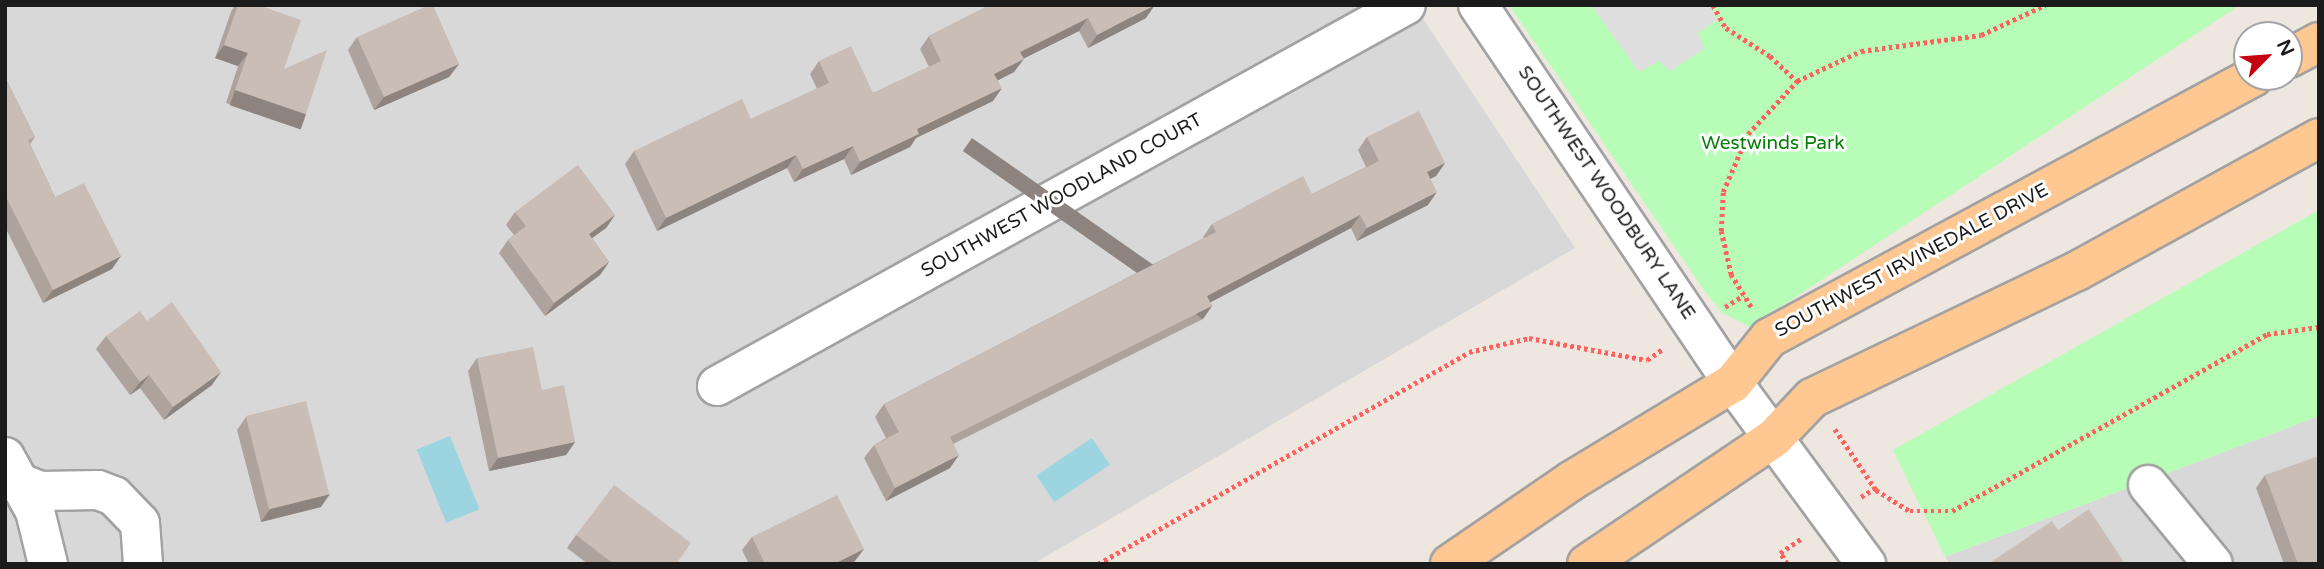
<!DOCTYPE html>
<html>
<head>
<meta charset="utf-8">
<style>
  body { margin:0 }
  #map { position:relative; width:2324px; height:569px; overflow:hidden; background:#ede7df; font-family:"Varela Round",sans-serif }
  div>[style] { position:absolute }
  .residential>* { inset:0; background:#d9d8d8 }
  .park>* { inset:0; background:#b7fdb7 }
  .parking>* { inset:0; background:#dfdfdf }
  .water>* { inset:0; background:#9cd5df; transform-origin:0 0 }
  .path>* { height:4.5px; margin-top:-2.25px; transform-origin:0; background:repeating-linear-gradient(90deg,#ff615e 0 3.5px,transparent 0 7px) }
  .roads { filter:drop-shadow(2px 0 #a2a2a2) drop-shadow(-2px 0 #a2a2a2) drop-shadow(0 2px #a2a2a2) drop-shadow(0 -2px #a2a2a2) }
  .minor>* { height:38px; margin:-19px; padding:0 19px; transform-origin:19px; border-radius:19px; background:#fff }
  .major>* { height:38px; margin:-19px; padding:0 19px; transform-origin:19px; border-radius:19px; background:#ffc792 }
  .wall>* { inset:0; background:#ada39c }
  .shaded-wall>* { inset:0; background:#8d847f; transform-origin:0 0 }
  .building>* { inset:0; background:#c9bdb5; transform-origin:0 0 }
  span { translate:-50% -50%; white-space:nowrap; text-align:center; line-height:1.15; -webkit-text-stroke:6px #fff; paint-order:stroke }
  .park-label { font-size:19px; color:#047e04 }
  .street-label { font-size:19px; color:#1b1b1b }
  .frame { position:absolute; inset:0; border:7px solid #1b1b1b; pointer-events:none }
  .north { position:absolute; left:2233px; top:21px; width:70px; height:70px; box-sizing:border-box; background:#fff; border:2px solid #a4a4a4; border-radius:50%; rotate:65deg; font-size:19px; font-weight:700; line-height:28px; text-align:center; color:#1b1b1b }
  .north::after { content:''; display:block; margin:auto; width:24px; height:32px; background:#c50011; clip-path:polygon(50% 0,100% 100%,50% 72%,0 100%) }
</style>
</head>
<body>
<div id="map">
  <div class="residential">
    <div style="clip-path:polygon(5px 5px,1414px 5px,1575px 248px,1033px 564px,5px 564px)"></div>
    <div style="clip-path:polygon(2319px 416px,2319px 564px,1950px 564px,1945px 557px)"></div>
  </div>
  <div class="park">
    <div style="clip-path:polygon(1509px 5px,2240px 5px,1750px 327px,1721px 312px,1704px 290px)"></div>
    <div style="clip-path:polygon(2319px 210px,2319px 416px,1945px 557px,1893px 450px)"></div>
  </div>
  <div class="parking">
    <div style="clip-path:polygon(1591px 5px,1709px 5px,1718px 19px,1698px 33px,1704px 49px,1670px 71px,1659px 61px,1639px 72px)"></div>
  </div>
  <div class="water">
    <div style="left:450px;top:436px;width:79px;height:36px;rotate:68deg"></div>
    <div style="left:1092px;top:438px;width:32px;height:67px;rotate:56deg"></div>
  </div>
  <div class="path">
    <div style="left:1713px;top:5px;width:26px;rotate:61deg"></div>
    <div style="left:1726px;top:28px;width:52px;rotate:32.5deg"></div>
    <div style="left:1770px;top:56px;width:37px;rotate:43deg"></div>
    <div style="left:1725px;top:307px;width:22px;rotate:-32deg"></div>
    <div style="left:1751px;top:307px;width:38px;rotate:-122deg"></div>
    <div style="left:1731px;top:275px;width:45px;rotate:-102.8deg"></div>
    <div style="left:1721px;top:231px;width:39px;rotate:-87deg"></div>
    <div style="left:1723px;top:192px;width:63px;rotate:-66.7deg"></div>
    <div style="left:1748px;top:134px;width:72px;rotate:-47.2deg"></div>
    <div style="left:1797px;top:81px;width:71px;rotate:-25.1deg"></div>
    <div style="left:1861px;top:51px;width:121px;rotate:-7.6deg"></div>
    <div style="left:1981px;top:35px;width:71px;rotate:-25.1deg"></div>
    <div style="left:1835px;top:429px;width:73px;rotate:56.1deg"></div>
    <div style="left:1876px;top:490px;width:40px;rotate:32deg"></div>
    <div style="left:1910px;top:511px;width:42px"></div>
    <div style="left:1952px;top:511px;width:361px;rotate:-29.3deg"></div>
    <div style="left:2267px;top:334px;width:52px;rotate:-7.7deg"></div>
    <div style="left:1861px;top:497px;width:17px;rotate:-33deg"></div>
    <div style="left:1098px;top:564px;width:427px;rotate:-29.7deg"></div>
    <div style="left:1469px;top:352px;width:62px;rotate:-13.1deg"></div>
    <div style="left:1529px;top:338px;width:120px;rotate:10.6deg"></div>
    <div style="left:1647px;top:360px;width:19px;rotate:-35deg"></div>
    <div style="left:1787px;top:564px;width:13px;rotate:-122deg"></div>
    <div style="left:1780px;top:553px;width:27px;rotate:-34deg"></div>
  </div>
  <div class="roads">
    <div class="minor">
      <div style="left:1478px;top:5px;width:456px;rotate:56deg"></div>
      <div style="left:1733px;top:383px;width:225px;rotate:53.7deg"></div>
      <div style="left:717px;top:386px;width:787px;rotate:-28.94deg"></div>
      <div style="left:5px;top:457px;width:62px;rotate:60.9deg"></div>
      <div style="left:35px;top:511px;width:55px;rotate:76.2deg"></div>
      <div style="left:20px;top:483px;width:22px;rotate:21deg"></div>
      <div style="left:41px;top:491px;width:57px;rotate:-1deg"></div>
      <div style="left:98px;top:490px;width:17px;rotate:21deg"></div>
      <div style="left:114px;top:496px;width:37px;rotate:46deg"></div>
      <div style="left:140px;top:523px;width:41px;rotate:85.8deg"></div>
      <div style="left:2148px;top:485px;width:102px;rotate:50.6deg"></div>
    </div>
    <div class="major">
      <div style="left:2289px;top:58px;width:34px;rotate:-28deg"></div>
      <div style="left:1450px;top:564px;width:147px;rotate:-34.4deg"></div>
      <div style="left:1571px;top:481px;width:189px;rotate:-31.2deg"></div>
      <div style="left:1733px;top:383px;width:58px;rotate:-51.3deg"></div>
      <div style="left:1769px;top:338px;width:550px;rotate:-28.34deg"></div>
      <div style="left:1587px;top:564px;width:225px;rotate:-34deg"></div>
      <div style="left:1774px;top:438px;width:55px;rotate:-46.5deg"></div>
      <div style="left:1812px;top:398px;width:294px;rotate:-25.6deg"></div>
      <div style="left:2077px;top:271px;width:276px;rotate:-28.8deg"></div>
    </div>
  </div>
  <div class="wall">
    <div style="clip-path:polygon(235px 5px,258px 5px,284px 69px,306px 114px,297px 127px,226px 103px,238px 66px,215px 58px,231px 12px)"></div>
    <div style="clip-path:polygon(990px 5px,1146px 18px,1088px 48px,1079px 31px,1023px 58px,1014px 72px,998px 80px,993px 101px,916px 138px,910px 147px,851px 175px,844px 159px,794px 182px,787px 168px,657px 231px,625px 164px,634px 151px,751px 119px,817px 89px,810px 74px,819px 61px,873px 93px,929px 67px,920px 49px,929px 36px)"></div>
    <div style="clip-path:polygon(357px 37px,459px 64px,449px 77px,374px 110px,348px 50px)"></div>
    <div style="clip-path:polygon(5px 77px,35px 137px,30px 144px,55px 197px,112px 269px,43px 303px,5px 227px)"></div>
    <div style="clip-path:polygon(1367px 137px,1445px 163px,1436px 176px,1430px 179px,1428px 205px,1357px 241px,1351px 228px,1210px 302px,1212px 306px,1203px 319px,953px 444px,950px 468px,886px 501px,864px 458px,874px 445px,886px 438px,875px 417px,884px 404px,1204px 238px,1203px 237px,1212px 224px,1312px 194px,1366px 167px,1358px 150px)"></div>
    <div style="clip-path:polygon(515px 212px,615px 215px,606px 228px,592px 238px,609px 262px,600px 275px,545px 316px,499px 253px,508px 240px,514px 235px,506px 225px)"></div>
    <div style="clip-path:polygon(147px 321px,212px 385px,164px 420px,140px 388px,130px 395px,96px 349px,106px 336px)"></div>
    <div style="clip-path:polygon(477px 358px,542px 390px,575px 442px,566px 455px,489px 471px,468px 371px)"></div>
    <div style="clip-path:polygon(246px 417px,321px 507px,261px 522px,237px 430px)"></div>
    <div style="clip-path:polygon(2265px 475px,2319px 564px,2284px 564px,2256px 488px)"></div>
    <div style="clip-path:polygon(576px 535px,676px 564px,588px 564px,567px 548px)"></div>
    <div style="clip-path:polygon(752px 537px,864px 549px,854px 562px,852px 564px,749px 564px,742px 550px)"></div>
  </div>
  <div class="shaded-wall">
    <div style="clip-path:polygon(1155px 5px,1146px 18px,1088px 48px,1097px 35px)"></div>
    <div style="clip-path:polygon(1088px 18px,1079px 31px,1011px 65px,1020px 52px)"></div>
    <div style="clip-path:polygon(224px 45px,248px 53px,238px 66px,215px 58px)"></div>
    <div style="clip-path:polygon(1024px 59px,1014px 72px,985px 87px,994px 74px)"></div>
    <div style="clip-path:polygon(459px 64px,449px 77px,374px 110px,384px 97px)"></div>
    <div style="clip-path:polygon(1002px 88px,993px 101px,916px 138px,910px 147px,851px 175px,860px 162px,917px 129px)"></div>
    <div style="left:235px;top:90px;width:75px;height:16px;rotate:19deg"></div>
    <div style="clip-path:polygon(853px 146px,844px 159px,794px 182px,803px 169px)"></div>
    <div style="clip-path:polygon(796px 155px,787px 168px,657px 231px,666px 218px)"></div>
    <div style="clip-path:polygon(1445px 163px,1436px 176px,1418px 185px,1427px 172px)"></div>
    <div style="clip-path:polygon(1437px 192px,1428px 205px,1357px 241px,1367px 228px)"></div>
    <div style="clip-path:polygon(615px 215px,606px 228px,580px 247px,589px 234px)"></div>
    <div style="clip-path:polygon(1360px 215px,1351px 228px,1198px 309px,1207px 296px)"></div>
    <div style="clip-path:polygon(121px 256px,112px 269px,43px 303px,53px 290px)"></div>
    <div style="clip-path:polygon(609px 262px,600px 275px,545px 316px,554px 303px)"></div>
    <div style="left:1212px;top:306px;width:16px;height:293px;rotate:125deg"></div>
    <div style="clip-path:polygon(221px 372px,212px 385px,164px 420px,173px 407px)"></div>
    <div style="clip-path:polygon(149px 375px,140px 388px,130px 395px,140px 382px)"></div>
    <div style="clip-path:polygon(575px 442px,566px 455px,489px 471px,498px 458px)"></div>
    <div style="clip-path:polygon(959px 455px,950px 468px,886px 501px,895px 488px)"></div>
    <div style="clip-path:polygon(330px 494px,321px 507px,261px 522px,270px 509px)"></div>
    <div style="clip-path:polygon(864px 549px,854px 562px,852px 564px,834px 564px)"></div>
  </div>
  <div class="building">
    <div style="clip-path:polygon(238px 5px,258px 5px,301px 20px,284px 69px,327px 50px,306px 114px,235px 90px,248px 53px,224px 45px)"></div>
    <div style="clip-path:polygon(429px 5px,433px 5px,459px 64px,384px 97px,357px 37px)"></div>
    <div style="clip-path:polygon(990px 5px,1154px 5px,1097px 35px,1088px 18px,1020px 52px,1024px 59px,994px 74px,1002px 88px,917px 129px,919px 134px,860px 162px,853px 146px,803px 169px,796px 155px,666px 218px,634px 151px,742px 99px,751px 119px,829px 83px,819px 61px,851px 46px,873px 93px,941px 61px,929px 36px)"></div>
    <div style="clip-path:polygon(5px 77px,35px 137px,28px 140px,55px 197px,84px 183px,121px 256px,53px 290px,5px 195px)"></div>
    <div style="clip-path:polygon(1419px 111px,1445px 163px,1427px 172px,1437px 192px,1367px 228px,1360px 215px,1207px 296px,1212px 306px,950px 437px,959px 455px,895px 488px,874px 445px,899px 432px,884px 404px,1216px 232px,1212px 224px,1303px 176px,1312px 194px,1379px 161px,1367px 137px)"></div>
    <div style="clip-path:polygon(578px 165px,615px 215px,589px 234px,609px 262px,554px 303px,508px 240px,526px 226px,515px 212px)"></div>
    <div style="clip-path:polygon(172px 302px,221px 372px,173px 407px,149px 375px,140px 382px,106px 336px,140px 311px,147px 321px)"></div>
    <div style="clip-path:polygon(533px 347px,542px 390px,564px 385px,575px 442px,498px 458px,477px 358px)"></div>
    <div style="left:306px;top:401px;width:96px;height:62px;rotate:76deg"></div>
    <div style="clip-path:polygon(2319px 456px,2319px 561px,2311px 564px,2298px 564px,2265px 475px)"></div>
    <div style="clip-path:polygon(614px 485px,691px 543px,676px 564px,614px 564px,576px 535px)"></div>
    <div style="clip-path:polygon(837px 495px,864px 549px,834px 564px,765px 564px,752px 537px)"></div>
    <div style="clip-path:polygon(2089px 509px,2125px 564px,1988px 564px,2052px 521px,2058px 530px)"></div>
  </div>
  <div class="park-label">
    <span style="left:1773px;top:144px">Westwinds Park</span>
  </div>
  <div class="street-label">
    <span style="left:1606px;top:193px;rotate:56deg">SOUTHWEST WOODBURY LANE</span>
    <span style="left:1062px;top:196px;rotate:-29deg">SOUTHWEST WOODLAND COURT</span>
    <span style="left:1912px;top:261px;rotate:-28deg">SOUTHWEST IRVINEDALE DRIVE</span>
  </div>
  <div class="frame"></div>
  <div class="north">N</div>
</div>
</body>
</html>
